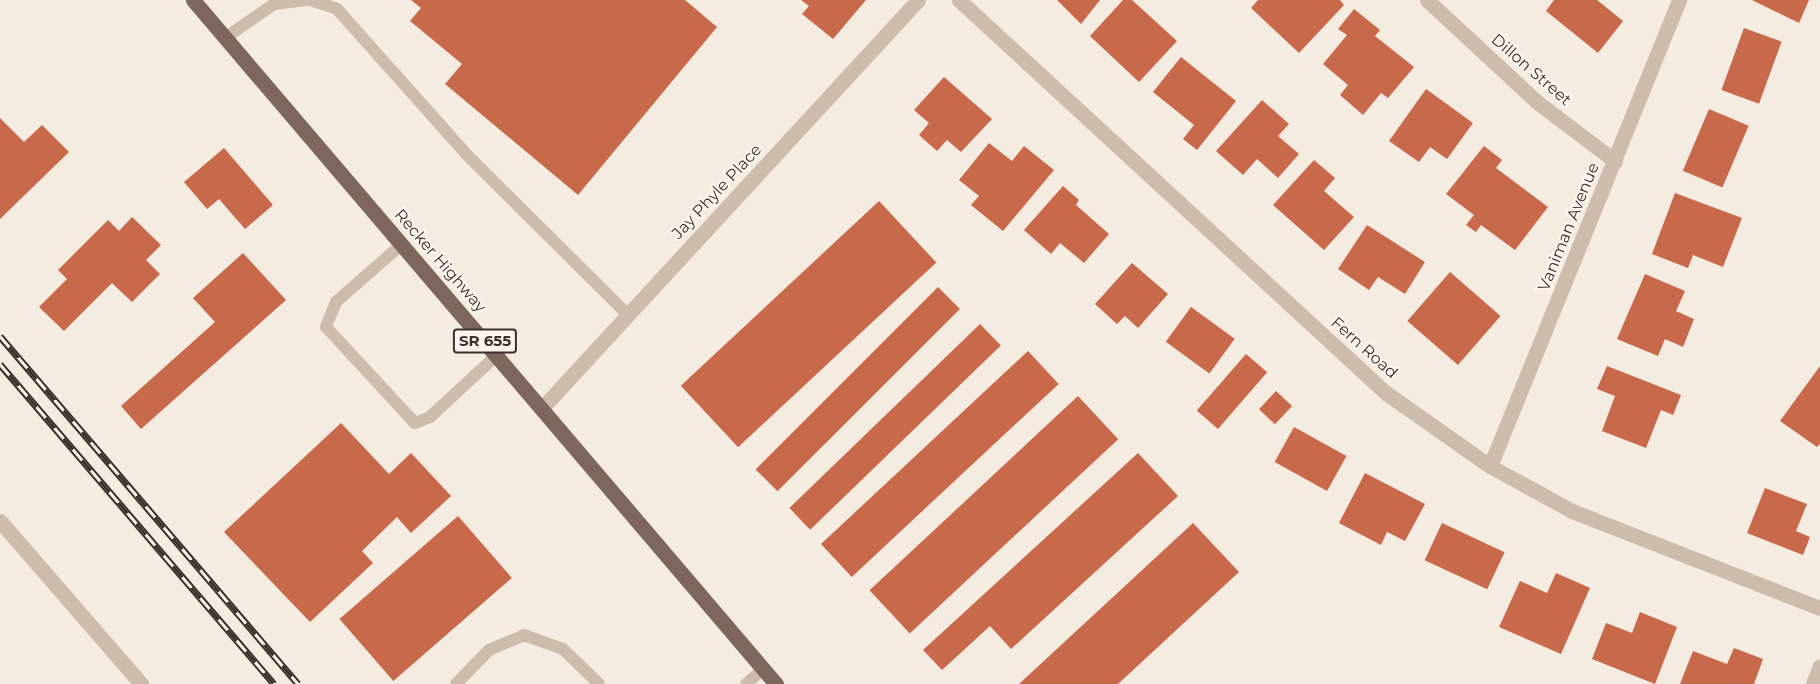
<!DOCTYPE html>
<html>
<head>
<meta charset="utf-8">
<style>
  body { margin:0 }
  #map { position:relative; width:1820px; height:684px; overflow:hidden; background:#f4ebe1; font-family:Montserrat,sans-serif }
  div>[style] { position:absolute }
  .building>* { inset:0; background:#c8694b; transform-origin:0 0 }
  .lane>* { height:12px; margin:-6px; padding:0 6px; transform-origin:6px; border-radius:6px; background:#cdbbac }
  .street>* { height:15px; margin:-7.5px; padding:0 7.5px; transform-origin:7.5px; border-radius:7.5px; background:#cdbbac }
  .primary>* { height:15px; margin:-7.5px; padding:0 7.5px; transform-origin:7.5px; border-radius:7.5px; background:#7d675c }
  .rail>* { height:7px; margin-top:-3.5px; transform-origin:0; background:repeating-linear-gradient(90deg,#fbf5ee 0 14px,#3b302b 0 28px); box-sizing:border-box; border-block:2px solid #3b302b }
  span { translate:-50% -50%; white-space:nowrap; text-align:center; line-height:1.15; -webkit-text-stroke:4.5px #fbf5ee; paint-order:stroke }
  .shield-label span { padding:2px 4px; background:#fbf5ee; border:2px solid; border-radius:4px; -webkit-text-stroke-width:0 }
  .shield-label { font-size:15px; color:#3b302b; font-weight:700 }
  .street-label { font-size:16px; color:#3b302b }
</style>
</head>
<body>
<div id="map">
  <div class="building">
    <div style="clip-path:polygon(411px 0,685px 0,717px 27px,578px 195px,445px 84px,462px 64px,410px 21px,421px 8px)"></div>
    <div style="clip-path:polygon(801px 0,866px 0,833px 39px,802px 14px,809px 6px)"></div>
    <div style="clip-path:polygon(1057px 0,1100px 0,1081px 24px)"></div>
    <div style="clip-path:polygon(1123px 0,1132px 0,1177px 41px,1139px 82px,1090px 36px)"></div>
    <div style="clip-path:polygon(1258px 0,1340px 0,1344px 5px,1299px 53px,1251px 8px)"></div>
    <div style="clip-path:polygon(1554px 0,1597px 0,1623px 21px,1598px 53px,1546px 11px)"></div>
    <div style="clip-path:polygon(1752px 0,1809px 0,1799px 23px)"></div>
    <div style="clip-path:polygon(1354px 9px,1380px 30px,1375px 36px,1414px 67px,1388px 98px,1381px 93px,1363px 115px,1340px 95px,1348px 85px,1323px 64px,1347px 35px,1338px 29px)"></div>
    <div style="left:1744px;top:28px;width:40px;height:66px;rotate:20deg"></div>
    <div style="clip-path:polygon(1181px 57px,1236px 101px,1197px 150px,1183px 139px,1194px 125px,1153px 92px)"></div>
    <div style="clip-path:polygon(944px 77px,992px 119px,961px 152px,947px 140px,937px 151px,919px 135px,929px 123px,914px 110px)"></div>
    <div style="clip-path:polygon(1426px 89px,1473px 123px,1447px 159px,1430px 147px,1419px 162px,1389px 141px)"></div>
    <div style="clip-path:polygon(1262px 100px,1289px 124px,1278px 136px,1299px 154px,1278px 178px,1257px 159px,1243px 175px,1216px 151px)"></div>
    <div style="left:1709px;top:109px;width:43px;height:67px;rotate:23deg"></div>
    <div style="clip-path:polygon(0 118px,24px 142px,42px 125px,69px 152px,0 219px)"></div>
    <div style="clip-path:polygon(989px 143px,1012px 161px,1024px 146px,1054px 170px,1003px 231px,971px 205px,979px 196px,959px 180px)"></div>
    <div style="clip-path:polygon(1484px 146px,1502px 160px,1496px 168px,1548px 207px,1515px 250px,1481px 225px,1476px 232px,1466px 225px,1474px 215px,1446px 194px)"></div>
    <div style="clip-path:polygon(224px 148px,273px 205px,245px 229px,219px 199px,207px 209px,184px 182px)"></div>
    <div style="clip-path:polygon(1314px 160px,1335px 178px,1324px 191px,1354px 217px,1324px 250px,1273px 205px)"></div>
    <div style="clip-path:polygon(1063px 186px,1079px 200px,1076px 205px,1109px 234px,1084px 263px,1060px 243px,1051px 254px,1024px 230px)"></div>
    <div style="clip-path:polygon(1675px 193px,1742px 218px,1723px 267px,1693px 255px,1688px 268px,1652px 254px)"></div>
    <div style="left:879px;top:201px;width:84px;height:271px;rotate:47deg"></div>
    <div style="clip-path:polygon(132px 217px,161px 245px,146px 260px,160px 274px,132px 302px,112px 283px,64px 331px,39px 307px,67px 279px,58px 270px,108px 220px,119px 231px)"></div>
    <div style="clip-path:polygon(1367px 225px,1425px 262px,1405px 294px,1378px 277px,1369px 290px,1338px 269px)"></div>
    <div style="clip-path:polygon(243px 253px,286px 300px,141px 429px,121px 406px,215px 322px,193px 298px)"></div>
    <div style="clip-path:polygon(1132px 263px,1168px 294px,1138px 328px,1125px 316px,1117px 324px,1095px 304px)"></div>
    <div style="left:1450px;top:272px;width:67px;height:65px;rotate:41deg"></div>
    <div style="clip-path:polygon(1645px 274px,1685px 291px,1676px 311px,1694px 319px,1683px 347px,1665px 339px,1658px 356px,1617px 339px)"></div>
    <div style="left:938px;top:287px;width:31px;height:258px;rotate:45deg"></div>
    <div style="left:1191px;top:307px;width:54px;height:43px;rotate:36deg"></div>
    <div style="left:980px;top:324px;width:30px;height:265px;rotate:46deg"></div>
    <div style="left:1028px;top:351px;width:45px;height:283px;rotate:47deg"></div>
    <div style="left:1246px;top:354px;width:28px;height:75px;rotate:41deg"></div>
    <div style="clip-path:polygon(1607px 366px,1681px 395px,1673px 415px,1661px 410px,1646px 448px,1602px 431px,1615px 396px,1597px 389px)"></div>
    <div style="clip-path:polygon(1820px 366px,1820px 444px,1817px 447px,1780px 421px)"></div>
    <div style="left:1276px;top:391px;width:22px;height:25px;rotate:43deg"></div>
    <div style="left:1078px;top:396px;width:59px;height:285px;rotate:47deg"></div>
    <div style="clip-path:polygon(341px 423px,389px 474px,411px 453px,451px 496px,411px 533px,397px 517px,362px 551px,373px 563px,310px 622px,224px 532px)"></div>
    <div style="left:1294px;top:427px;width:60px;height:40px;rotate:29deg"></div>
    <div style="clip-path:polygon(1138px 453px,1178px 496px,1011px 649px,990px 626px,942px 670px,923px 650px)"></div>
    <div style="clip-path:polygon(1365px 473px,1425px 504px,1405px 541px,1387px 532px,1381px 545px,1339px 523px)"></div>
    <div style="clip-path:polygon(1765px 488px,1807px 504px,1796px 531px,1810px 537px,1803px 555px,1747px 533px)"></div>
    <div style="left:458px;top:516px;width:82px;height:157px;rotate:49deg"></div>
    <div style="clip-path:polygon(1193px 523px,1239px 572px,1118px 684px,1019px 684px)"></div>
    <div style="left:1442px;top:523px;width:69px;height:41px;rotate:25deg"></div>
    <div style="clip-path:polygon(1556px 573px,1590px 588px,1561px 654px,1499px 627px,1520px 581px,1547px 593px)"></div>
    <div style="clip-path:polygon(1640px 612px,1677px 627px,1655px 684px,1592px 659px,1606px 623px,1632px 633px)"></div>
    <div style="clip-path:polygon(1734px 648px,1763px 659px,1754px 684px,1680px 684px,1693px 651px,1727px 664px)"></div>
  </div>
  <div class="lane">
    <div style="left:310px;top:0;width:28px;rotate:18deg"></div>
    <div style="left:337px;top:9px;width:195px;rotate:48.3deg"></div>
    <div style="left:467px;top:155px;width:227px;rotate:44.8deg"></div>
    <div style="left:225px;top:38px;width:60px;rotate:-34.8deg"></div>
    <div style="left:274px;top:4px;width:32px;rotate:-7deg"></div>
    <div style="left:402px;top:244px;width:88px;rotate:138.7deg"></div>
    <div style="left:336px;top:302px;width:27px;rotate:112deg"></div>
    <div style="left:326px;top:327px;width:131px;rotate:47.2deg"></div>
    <div style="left:415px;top:423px;width:16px;rotate:-22deg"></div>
    <div style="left:430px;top:417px;width:91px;rotate:-42.8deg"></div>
    <div style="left:456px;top:684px;width:47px;rotate:-45.9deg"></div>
    <div style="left:489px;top:650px;width:38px;rotate:-23deg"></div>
    <div style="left:524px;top:635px;width:41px;rotate:19.7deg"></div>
    <div style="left:563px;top:649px;width:50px;rotate:44.2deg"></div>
    <div style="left:746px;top:684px;width:23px;rotate:-41deg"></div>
  </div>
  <div class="street">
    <div style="left:959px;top:0;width:580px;rotate:42.63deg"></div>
    <div style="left:1386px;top:393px;width:127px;rotate:35.1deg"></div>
    <div style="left:1490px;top:466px;width:94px;rotate:28.8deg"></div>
    <div style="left:1572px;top:511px;width:266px;rotate:21.4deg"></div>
    <div style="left:1427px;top:0;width:150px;rotate:42.8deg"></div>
    <div style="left:1537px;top:102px;width:98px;rotate:37.1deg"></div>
    <div style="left:542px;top:408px;width:555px;rotate:-47.34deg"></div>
    <div style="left:1490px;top:466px;width:503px;rotate:-67.92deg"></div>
    <div style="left:0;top:521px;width:216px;rotate:49.1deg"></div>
    <div style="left:1813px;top:684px;width:19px;rotate:-69deg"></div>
  </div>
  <div class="primary">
    <div style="left:193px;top:0;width:899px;rotate:49.56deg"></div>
  </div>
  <div class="rail">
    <div style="left:0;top:336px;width:458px;rotate:49.4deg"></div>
    <div style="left:0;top:364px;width:421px;rotate:49.4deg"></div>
  </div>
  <div class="shield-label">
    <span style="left:485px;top:341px">SR 655</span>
  </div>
  <div class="street-label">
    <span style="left:1531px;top:70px;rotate:41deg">Dillon Street</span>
    <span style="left:717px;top:192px;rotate:-47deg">Jay Phyle Place</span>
    <span style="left:1569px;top:227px;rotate:-68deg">Vaniman Avenue</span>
    <span style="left:440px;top:261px;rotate:49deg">Recker Highway</span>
    <span style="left:1364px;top:348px;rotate:42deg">Fern Road</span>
  </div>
</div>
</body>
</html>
